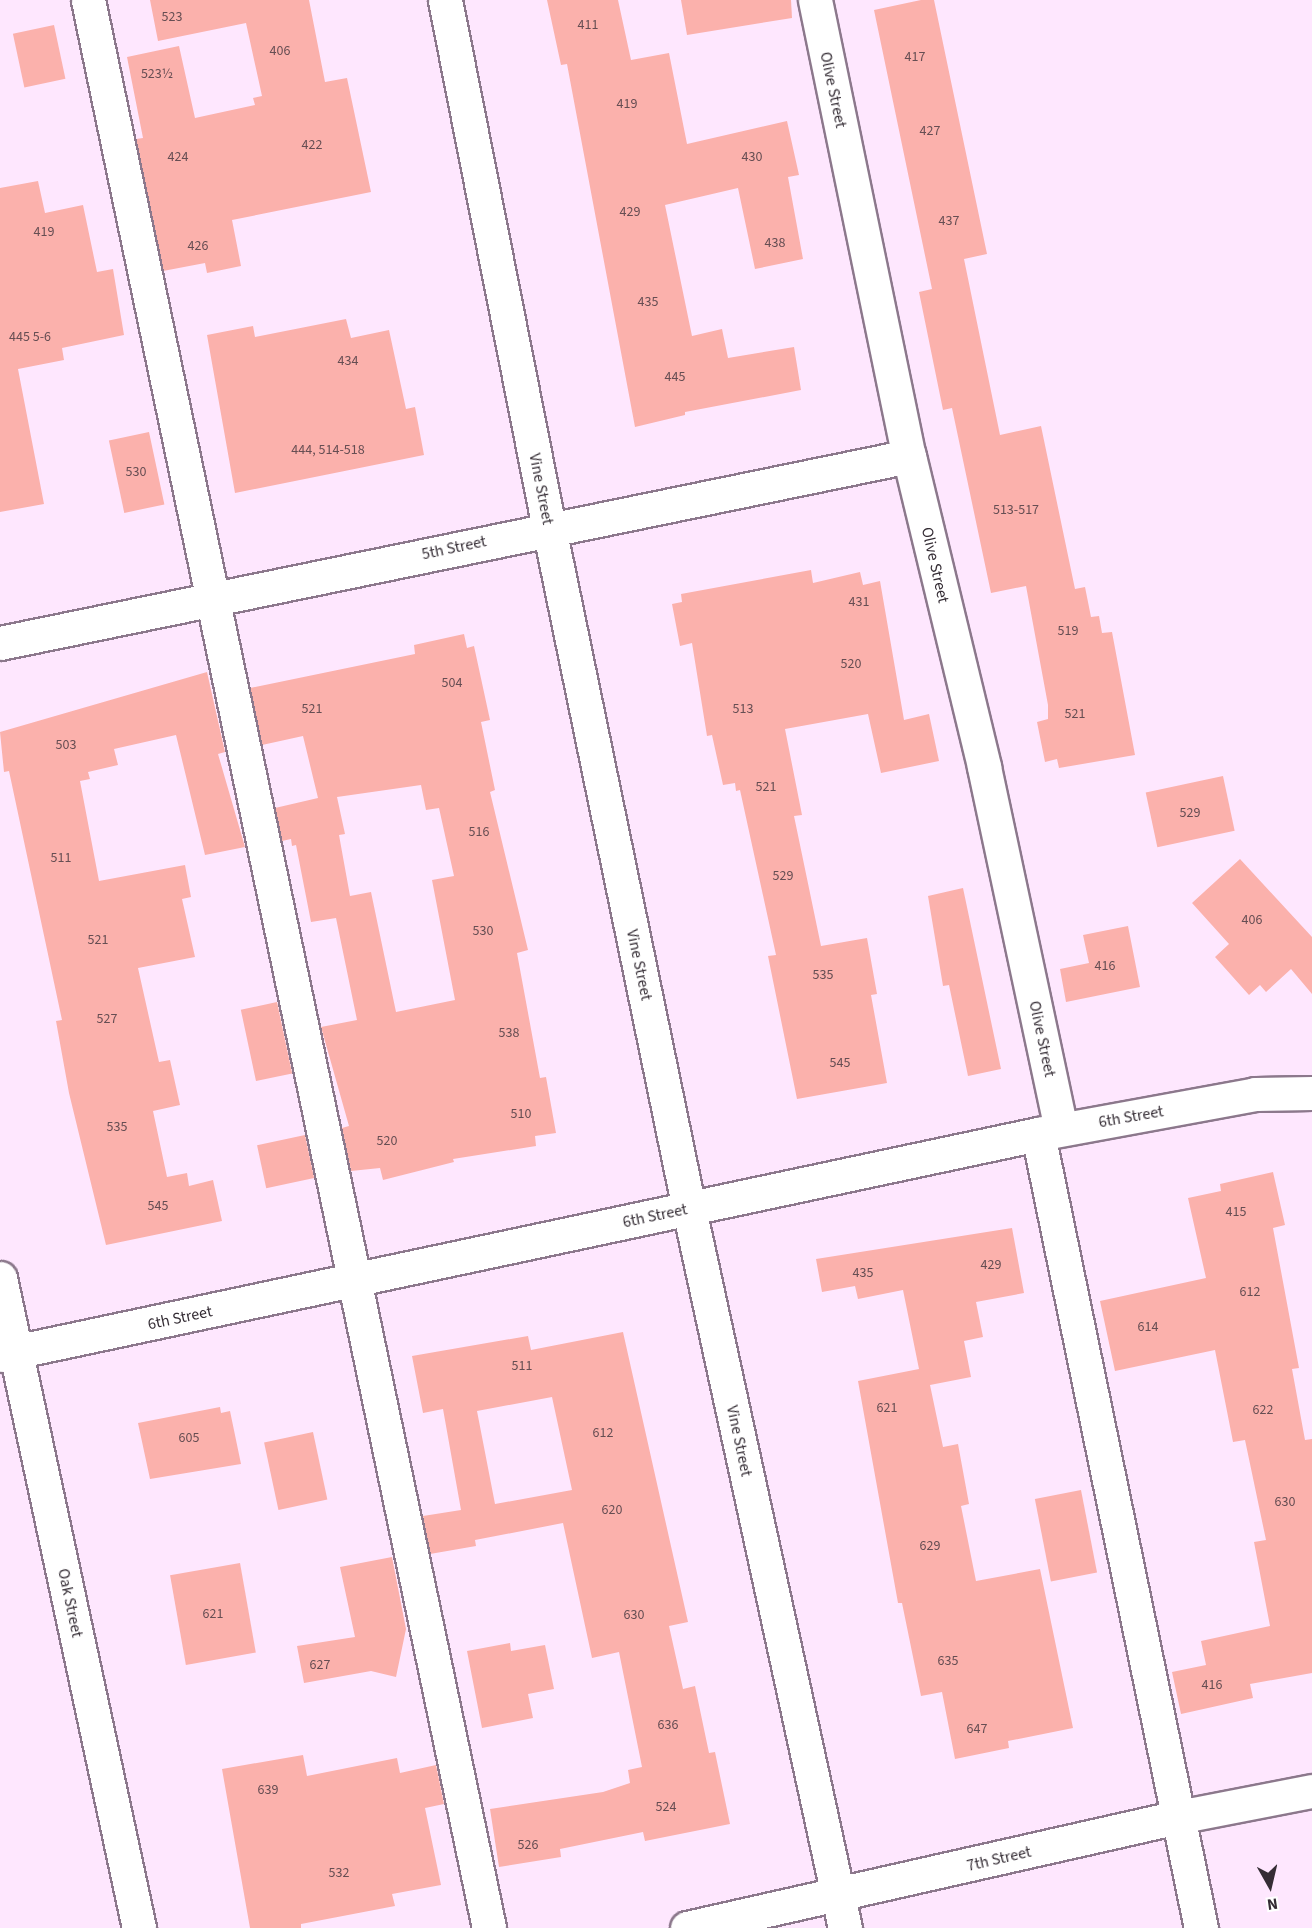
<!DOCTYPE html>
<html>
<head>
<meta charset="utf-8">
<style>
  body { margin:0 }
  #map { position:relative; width:1312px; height:1928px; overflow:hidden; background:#fee7fe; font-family:"Source Sans 3",sans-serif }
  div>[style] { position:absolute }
  .building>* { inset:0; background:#fbb1ac; transform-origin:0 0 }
  .roads { filter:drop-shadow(2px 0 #8c788c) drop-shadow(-2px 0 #8c788c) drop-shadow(0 2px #8c788c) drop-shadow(0 -2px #8c788c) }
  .minor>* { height:33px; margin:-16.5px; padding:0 16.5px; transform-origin:16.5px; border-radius:16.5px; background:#fff }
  span { translate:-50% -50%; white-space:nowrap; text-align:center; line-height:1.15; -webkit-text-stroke:4.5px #fff; paint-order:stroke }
  .number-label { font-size:14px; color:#664e53 }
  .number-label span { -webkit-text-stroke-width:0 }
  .street-label { font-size:16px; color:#352d35 }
  .north { position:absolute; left:1240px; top:1856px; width:60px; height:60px; -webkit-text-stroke:4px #fff; paint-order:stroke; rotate:172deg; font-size:16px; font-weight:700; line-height:24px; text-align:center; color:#352d35 }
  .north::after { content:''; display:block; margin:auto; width:21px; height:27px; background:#352d35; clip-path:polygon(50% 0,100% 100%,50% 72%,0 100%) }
</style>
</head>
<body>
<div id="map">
  <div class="building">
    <div style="clip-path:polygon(150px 0,309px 0,325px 82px,347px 78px,371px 192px,232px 220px,241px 266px,207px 273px,205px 263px,163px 271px,136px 139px,143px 138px,127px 57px,179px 46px,195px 118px,255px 105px,253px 98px,262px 96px,246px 23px,158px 41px)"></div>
    <div style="clip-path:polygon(547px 0,618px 0,631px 60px,669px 53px,687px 144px,787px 121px,799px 175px,788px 177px,803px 259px,755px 269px,738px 188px,665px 205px,692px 336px,722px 329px,728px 358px,794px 347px,801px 390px,685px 412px,685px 415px,635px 427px,567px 64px,561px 65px)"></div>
    <div style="clip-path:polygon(681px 0,791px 0,792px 18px,687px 35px)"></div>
    <div style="clip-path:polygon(921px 0,934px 0,987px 254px,964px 259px,1000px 435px,1041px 426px,1075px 589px,1085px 587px,1091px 617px,1099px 616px,1102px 633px,1112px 632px,1135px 755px,1059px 768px,1057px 759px,1045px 762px,1037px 722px,1048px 719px,1048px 705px,1026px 586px,991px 593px,952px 408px,943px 410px,919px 292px,932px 289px,874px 10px)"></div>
    <div style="left:54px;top:25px;width:55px;height:42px;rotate:78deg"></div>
    <div style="clip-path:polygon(38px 181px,45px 213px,83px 205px,97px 272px,113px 269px,124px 335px,62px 348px,64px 360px,18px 369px,44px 504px,0 512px,0 188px)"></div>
    <div style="clip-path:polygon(346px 319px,351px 338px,389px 330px,406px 409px,415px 407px,424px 455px,235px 493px,207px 335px,253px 326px,255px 337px)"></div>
    <div style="left:149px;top:432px;width:74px;height:41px;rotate:78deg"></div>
    <div style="clip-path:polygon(811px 570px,813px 583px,860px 572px,863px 585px,880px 581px,904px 720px,929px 714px,939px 761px,881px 773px,868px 714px,785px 729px,802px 815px,794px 816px,821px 946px,867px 938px,877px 994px,871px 995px,887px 1083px,797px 1099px,768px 956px,776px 955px,740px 790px,736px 791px,735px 783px,723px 785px,712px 735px,707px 736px,692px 643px,680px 646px,672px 604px,682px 602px,681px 594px)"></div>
    <div style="clip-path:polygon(evenodd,464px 634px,467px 648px,474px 646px,490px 720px,481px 722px,495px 790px,490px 792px,528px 950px,517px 953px,540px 1078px,546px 1077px,556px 1133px,535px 1136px,536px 1146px,453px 1159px,454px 1162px,383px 1180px,380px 1168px,351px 1171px,342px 1128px,349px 1126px,321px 1027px,357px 1020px,336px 918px,311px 922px,296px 845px,292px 846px,291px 839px,282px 841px,275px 808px,318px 798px,303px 736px,262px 745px,250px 688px,415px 654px,414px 645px,464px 634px,421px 785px,426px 810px,439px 808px,454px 876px,432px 880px,455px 1000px,396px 1012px,371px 892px,350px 896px,339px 835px,345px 834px,337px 797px,421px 785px)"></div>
    <div style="clip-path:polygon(207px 672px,225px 752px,218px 754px,245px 847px,205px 855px,176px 735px,114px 749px,118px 765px,88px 772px,90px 779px,80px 781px,99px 881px,185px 865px,191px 897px,182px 899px,195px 957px,138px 968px,159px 1062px,170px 1060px,180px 1105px,153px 1111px,167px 1177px,187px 1173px,189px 1186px,213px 1180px,222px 1221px,106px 1245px,69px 1093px,56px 1021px,62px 1020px,9px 771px,4px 772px,0 732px)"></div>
    <div style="left:1223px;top:776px;width:56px;height:79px;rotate:78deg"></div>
    <div style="clip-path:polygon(1240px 859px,1312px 937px,1312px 994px,1291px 969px,1266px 992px,1260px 985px,1249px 995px,1215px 957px,1229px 944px,1192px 903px)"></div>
    <div style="clip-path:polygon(963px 888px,1001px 1069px,968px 1076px,949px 985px,943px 986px,928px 896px)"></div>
    <div style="clip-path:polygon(1128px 926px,1140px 987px,1066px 1002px,1060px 969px,1089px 963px,1083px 935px)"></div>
    <div style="left:277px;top:1002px;width:73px;height:37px;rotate:78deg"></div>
    <div style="left:305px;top:1135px;width:44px;height:49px;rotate:78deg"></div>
    <div style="clip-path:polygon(1273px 1172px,1285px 1225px,1273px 1228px,1299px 1368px,1292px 1369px,1305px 1440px,1312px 1439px,1312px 1673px,1250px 1684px,1253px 1698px,1181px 1714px,1172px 1672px,1206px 1665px,1201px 1641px,1270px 1626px,1254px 1542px,1266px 1540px,1245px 1440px,1233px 1442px,1215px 1350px,1115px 1371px,1100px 1301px,1206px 1278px,1188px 1198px,1221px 1191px,1220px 1184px)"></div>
    <div style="clip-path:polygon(1012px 1228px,1024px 1293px,976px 1302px,983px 1337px,964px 1341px,971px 1377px,930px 1385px,943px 1447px,958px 1444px,969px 1504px,961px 1506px,976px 1581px,1040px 1569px,1073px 1728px,1008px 1741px,1009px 1748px,955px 1759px,942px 1692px,921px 1696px,902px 1603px,898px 1603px,858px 1381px,919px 1369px,903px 1290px,858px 1299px,855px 1286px,822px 1292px,816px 1259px)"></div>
    <div style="clip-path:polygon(evenodd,623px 1332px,688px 1622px,669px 1626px,683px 1689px,695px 1686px,709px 1753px,715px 1752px,730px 1824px,645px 1841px,643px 1832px,560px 1849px,561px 1857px,499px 1867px,490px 1809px,603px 1792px,630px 1783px,628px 1770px,642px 1767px,619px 1652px,592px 1658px,563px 1523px,475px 1540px,476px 1546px,430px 1554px,423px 1516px,461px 1510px,443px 1409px,423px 1413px,412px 1356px,528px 1336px,531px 1350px,623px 1332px,552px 1397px,572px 1490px,495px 1504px,477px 1411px,552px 1397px)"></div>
    <div style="clip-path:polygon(220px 1407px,221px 1413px,230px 1411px,241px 1464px,150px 1479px,138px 1423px)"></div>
    <div style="left:313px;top:1432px;width:69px;height:50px;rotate:78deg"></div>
    <div style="left:1081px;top:1490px;width:84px;height:47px;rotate:79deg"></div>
    <div style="clip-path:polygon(392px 1557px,406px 1629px,396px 1677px,371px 1671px,304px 1683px,297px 1646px,355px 1637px,340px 1567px)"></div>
    <div style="left:240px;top:1563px;width:91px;height:71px;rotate:80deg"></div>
    <div style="clip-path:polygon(510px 1643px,511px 1651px,545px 1645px,554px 1689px,528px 1694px,533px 1718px,482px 1728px,467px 1651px)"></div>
    <div style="clip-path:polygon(303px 1755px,307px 1776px,397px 1758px,400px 1773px,436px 1765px,444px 1804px,425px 1808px,441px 1885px,392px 1894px,395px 1906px,301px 1924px,301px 1928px,250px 1928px,222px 1769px)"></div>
  </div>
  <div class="roads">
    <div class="minor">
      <div style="left:88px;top:0;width:1969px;rotate:78.25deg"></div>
      <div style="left:445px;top:0;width:538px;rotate:78.86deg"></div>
      <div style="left:549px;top:528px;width:695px;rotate:78.38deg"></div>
      <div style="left:689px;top:1209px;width:736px;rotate:77.76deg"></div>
      <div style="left:815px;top:0;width:466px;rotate:78.4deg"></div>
      <div style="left:909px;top:456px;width:320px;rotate:76.4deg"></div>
      <div style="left:984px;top:767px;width:370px;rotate:78deg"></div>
      <div style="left:0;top:643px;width:928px;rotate:-11.62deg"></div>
      <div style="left:1038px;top:1134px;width:811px;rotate:78.4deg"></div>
      <div style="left:0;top:1278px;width:665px;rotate:77.93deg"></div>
      <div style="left:0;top:1355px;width:1061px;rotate:-12.02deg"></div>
      <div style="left:1038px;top:1134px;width:221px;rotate:-10.4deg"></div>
      <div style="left:1255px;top:1094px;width:57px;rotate:-1deg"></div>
      <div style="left:687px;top:1928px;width:503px;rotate:-12.74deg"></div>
      <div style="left:1178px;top:1817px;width:136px;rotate:-11deg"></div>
    </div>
  </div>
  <div class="number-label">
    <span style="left:172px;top:17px">523</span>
    <span style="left:588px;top:25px">411</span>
    <span style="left:280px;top:51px">406</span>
    <span style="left:915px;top:57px">417</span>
    <span style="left:157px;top:74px">523½</span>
    <span style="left:627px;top:104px">419</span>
    <span style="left:930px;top:131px">427</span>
    <span style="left:312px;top:145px">422</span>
    <span style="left:178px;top:157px">424</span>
    <span style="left:752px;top:157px">430</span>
    <span style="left:630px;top:212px">429</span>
    <span style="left:949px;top:221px">437</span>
    <span style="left:44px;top:232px">419</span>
    <span style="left:775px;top:243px">438</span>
    <span style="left:198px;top:246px">426</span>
    <span style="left:648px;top:302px">435</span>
    <span style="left:30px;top:337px">445 5-6</span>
    <span style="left:348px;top:361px">434</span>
    <span style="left:675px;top:377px">445</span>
    <span style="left:328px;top:450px">444, 514-518</span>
    <span style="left:136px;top:472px">530</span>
    <span style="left:1016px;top:510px">513-517</span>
    <span style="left:859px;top:602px">431</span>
    <span style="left:1068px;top:631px">519</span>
    <span style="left:851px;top:664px">520</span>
    <span style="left:452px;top:683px">504</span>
    <span style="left:312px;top:709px">521</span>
    <span style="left:743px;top:709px">513</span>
    <span style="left:1075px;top:714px">521</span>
    <span style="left:66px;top:745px">503</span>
    <span style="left:766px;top:787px">521</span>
    <span style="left:1190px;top:813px">529</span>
    <span style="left:479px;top:832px">516</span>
    <span style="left:61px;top:858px">511</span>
    <span style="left:783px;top:876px">529</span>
    <span style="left:1252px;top:920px">406</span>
    <span style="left:483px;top:931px">530</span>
    <span style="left:98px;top:940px">521</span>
    <span style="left:1105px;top:966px">416</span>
    <span style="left:823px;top:975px">535</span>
    <span style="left:107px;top:1019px">527</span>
    <span style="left:509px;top:1033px">538</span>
    <span style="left:840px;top:1063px">545</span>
    <span style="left:521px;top:1114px">510</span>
    <span style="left:117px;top:1127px">535</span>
    <span style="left:387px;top:1141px">520</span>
    <span style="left:158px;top:1206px">545</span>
    <span style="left:1236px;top:1212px">415</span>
    <span style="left:991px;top:1265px">429</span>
    <span style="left:863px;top:1273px">435</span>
    <span style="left:1250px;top:1292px">612</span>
    <span style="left:1148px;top:1327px">614</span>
    <span style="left:522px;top:1366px">511</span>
    <span style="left:887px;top:1408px">621</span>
    <span style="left:1263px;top:1410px">622</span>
    <span style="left:603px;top:1433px">612</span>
    <span style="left:189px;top:1438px">605</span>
    <span style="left:1285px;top:1502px">630</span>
    <span style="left:612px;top:1510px">620</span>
    <span style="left:930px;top:1546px">629</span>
    <span style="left:213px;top:1614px">621</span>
    <span style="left:634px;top:1615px">630</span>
    <span style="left:948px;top:1661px">635</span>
    <span style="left:320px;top:1665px">627</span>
    <span style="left:1212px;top:1685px">416</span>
    <span style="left:668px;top:1725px">636</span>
    <span style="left:977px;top:1729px">647</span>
    <span style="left:268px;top:1790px">639</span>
    <span style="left:666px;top:1807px">524</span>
    <span style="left:528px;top:1845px">526</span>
    <span style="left:339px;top:1873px">532</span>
  </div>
  <div class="street-label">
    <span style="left:833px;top:90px;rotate:78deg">Olive Street</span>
    <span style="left:541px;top:489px;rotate:79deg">Vine Street</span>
    <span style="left:454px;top:548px;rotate:-12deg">5th Street</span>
    <span style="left:935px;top:565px;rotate:77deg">Olive Street</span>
    <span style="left:639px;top:965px;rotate:78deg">Vine Street</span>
    <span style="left:1042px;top:1039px;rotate:78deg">Olive Street</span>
    <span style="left:1131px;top:1117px;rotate:-10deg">6th Street</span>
    <span style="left:655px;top:1216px;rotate:-12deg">6th Street</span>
    <span style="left:180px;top:1318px;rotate:-12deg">6th Street</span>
    <span style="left:739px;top:1441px;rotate:78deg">Vine Street</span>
    <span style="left:70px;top:1603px;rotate:78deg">Oak Street</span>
    <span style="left:999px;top:1859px;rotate:-13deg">7th Street</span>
  </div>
  <div class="north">N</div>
</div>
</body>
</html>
